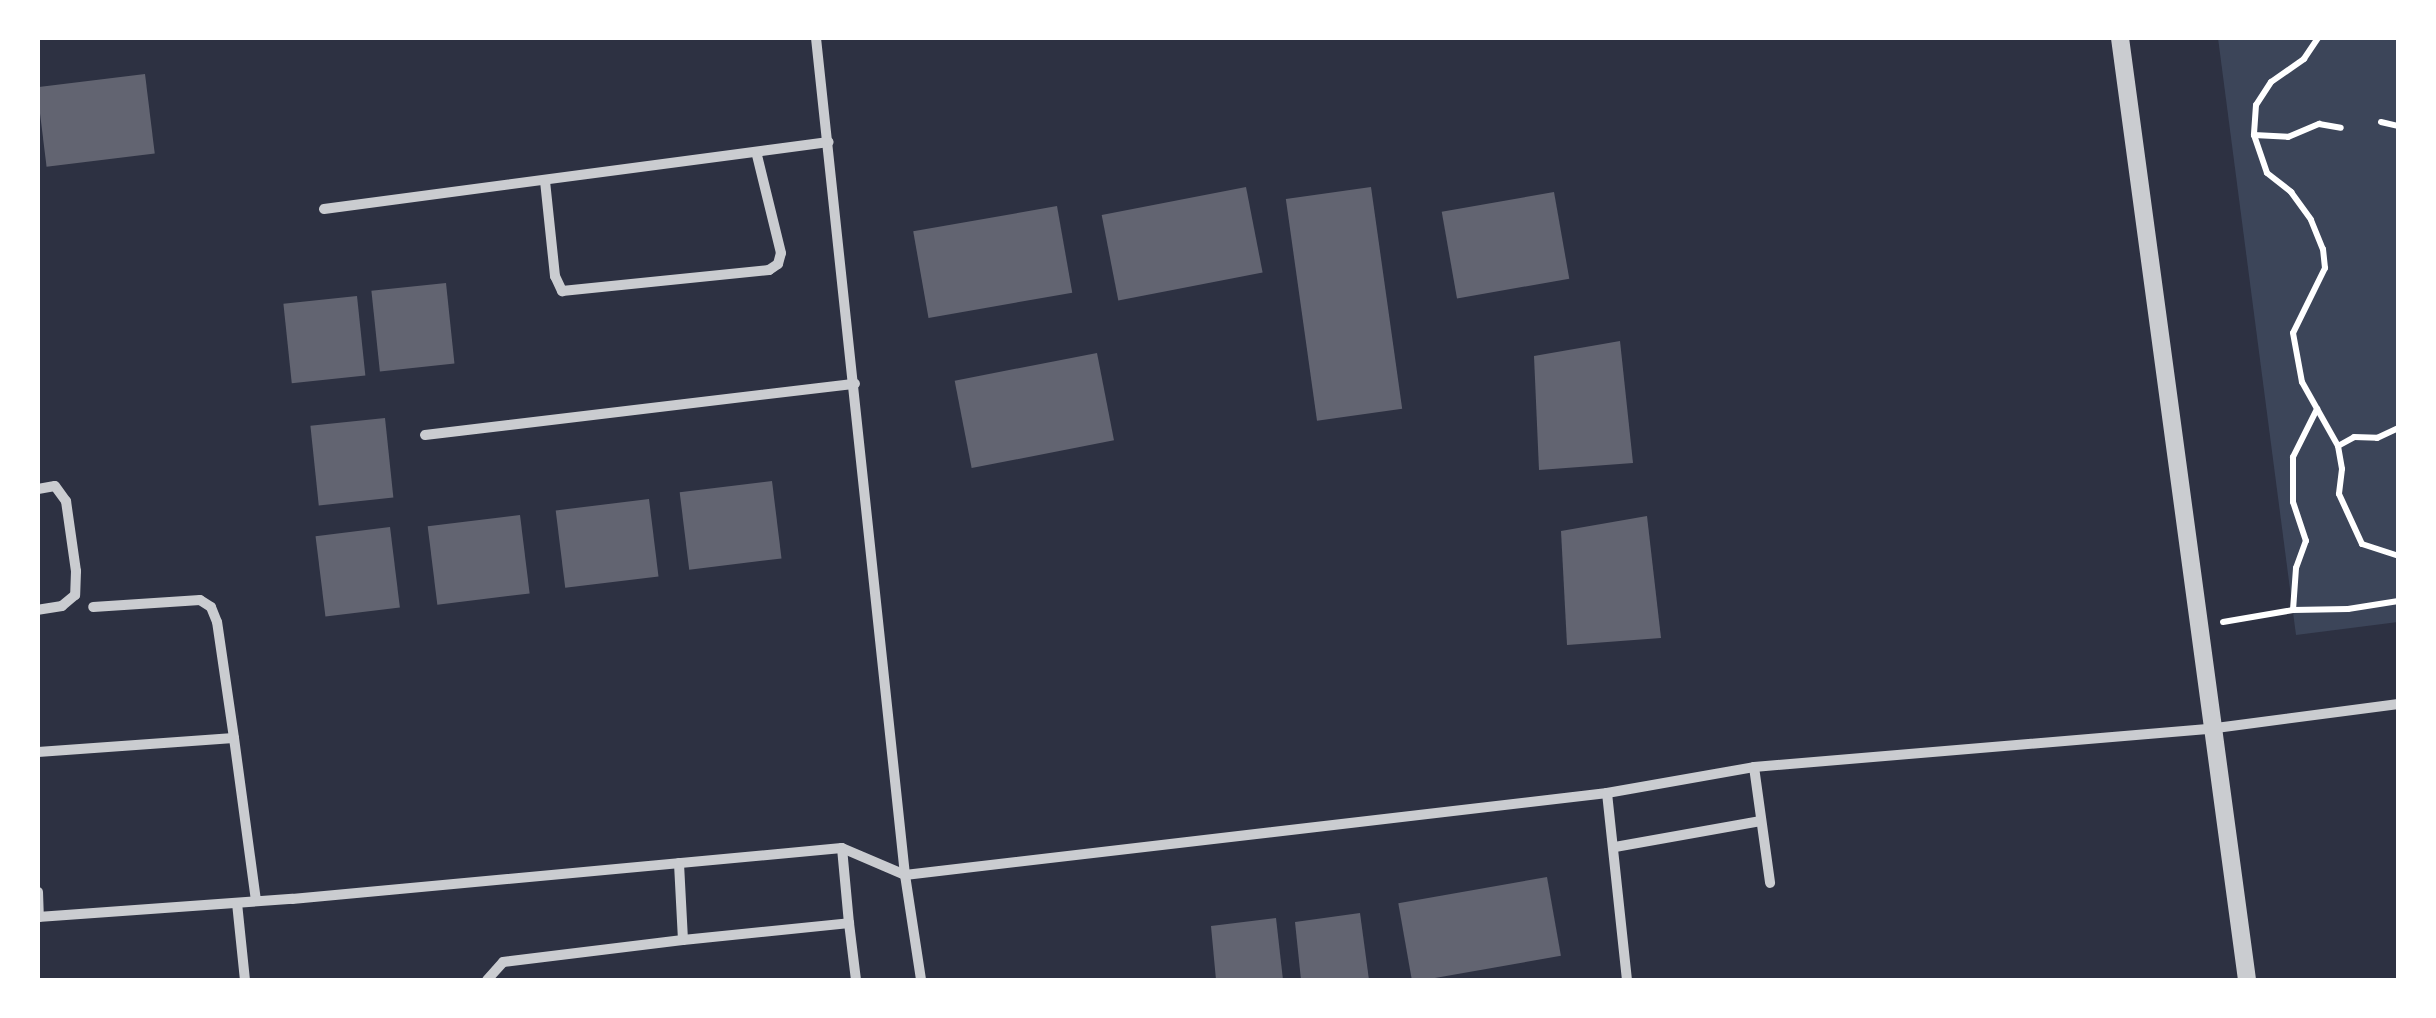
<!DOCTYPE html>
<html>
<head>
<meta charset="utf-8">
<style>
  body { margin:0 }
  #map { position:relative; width:2436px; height:1018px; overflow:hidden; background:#2d3142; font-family:Merriweather,serif }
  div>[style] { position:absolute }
  .green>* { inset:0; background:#3c4559 }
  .building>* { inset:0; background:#626471; transform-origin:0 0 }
  .path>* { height:6px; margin:-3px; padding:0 3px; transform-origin:3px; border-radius:3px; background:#fff }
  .minor>* { height:10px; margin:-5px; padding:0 5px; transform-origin:5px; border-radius:5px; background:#caccd0 }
  .tertiary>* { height:18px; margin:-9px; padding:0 9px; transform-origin:9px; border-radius:9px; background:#caccd0 }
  span { translate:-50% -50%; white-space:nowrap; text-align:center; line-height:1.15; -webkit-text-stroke:8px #fff; paint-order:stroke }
  .frame { position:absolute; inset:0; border:40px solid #fff; pointer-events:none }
</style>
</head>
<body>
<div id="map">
  <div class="green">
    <div style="clip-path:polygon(2218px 38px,2398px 38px,2398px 622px,2296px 635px)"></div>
  </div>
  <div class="building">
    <div style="left:145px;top:74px;width:80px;height:109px;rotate:83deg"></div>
    <div style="left:1246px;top:187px;width:87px;height:147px;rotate:79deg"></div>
    <div style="left:1371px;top:187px;width:224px;height:86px;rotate:82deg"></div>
    <div style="left:1554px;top:192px;width:88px;height:114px;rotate:80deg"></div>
    <div style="left:1057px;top:206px;width:88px;height:146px;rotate:80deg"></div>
    <div style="left:446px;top:283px;width:81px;height:75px;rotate:84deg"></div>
    <div style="left:357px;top:296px;width:80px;height:74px;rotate:84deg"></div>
    <div style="clip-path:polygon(1620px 341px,1633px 463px,1539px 470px,1534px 356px)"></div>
    <div style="left:1097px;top:353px;width:89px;height:145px;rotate:79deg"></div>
    <div style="left:385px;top:418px;width:80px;height:75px;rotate:84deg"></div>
    <div style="left:772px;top:481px;width:78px;height:93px;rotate:83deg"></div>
    <div style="left:649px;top:499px;width:78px;height:94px;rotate:83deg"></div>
    <div style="left:520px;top:515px;width:79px;height:93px;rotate:83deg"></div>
    <div style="clip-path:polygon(1647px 516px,1661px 638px,1567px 645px,1561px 531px)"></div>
    <div style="left:390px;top:527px;width:81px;height:75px;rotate:83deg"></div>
    <div style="left:1547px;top:877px;width:80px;height:151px;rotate:80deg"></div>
    <div style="clip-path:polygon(1360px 913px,1369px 980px,1301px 980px,1295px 922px)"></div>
    <div style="clip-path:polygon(1276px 918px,1283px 980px,1216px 980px,1211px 926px)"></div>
  </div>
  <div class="path">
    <div style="left:2318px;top:38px;width:25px;rotate:124deg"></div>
    <div style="left:2304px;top:59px;width:40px;rotate:145.1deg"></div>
    <div style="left:2271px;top:82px;width:27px;rotate:123deg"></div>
    <div style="left:2256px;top:105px;width:30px;rotate:94deg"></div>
    <div style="left:2254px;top:135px;width:40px;rotate:71.1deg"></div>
    <div style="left:2267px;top:173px;width:31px;rotate:38deg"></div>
    <div style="left:2291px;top:192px;width:34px;rotate:54deg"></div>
    <div style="left:2311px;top:220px;width:31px;rotate:68deg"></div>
    <div style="left:2323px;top:249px;width:19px;rotate:84deg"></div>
    <div style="left:2325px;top:268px;width:72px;rotate:116.2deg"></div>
    <div style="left:2293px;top:333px;width:50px;rotate:79.6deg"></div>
    <div style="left:2302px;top:382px;width:73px;rotate:60.6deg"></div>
    <div style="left:2338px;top:446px;width:23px;rotate:80deg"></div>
    <div style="left:2342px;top:469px;width:25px;rotate:97deg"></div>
    <div style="left:2339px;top:494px;width:55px;rotate:65.3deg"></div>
    <div style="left:2362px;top:544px;width:38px;rotate:18deg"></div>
    <div style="left:2381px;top:122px;width:17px;rotate:13deg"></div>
    <div style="left:2254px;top:135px;width:34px;rotate:3deg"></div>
    <div style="left:2288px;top:137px;width:34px;rotate:-23deg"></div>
    <div style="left:2319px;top:124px;width:22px;rotate:10deg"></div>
    <div style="left:2338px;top:446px;width:18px;rotate:-29deg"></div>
    <div style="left:2354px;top:437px;width:23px;rotate:2deg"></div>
    <div style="left:2377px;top:438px;width:23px;rotate:-25deg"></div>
    <div style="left:2293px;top:610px;width:55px;rotate:-1deg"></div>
    <div style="left:2348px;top:609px;width:51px;rotate:-9.1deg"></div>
    <div style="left:2223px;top:622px;width:71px;rotate:-9.7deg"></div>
    <div style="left:2293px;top:610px;width:42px;rotate:-85.9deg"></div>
    <div style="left:2296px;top:568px;width:29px;rotate:-70deg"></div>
    <div style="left:2306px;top:541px;width:41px;rotate:-108.4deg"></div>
    <div style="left:2293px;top:502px;width:45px;rotate:-90deg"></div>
    <div style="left:2293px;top:457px;width:54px;rotate:-63.4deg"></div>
  </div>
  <div class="minor">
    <div style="left:816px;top:38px;width:842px;rotate:83.93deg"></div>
    <div style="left:905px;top:875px;width:106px;rotate:81.3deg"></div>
    <div style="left:545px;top:181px;width:96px;rotate:84deg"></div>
    <div style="left:555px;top:276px;width:17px;rotate:65deg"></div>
    <div style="left:562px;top:291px;width:208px;rotate:-5.8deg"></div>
    <div style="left:769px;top:270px;width:11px;rotate:-34deg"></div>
    <div style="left:778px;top:264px;width:11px;rotate:-75deg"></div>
    <div style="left:781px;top:253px;width:101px;rotate:-103.8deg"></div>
    <div style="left:324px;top:209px;width:509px;rotate:-7.56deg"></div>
    <div style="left:425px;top:435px;width:433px;rotate:-6.8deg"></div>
    <div style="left:38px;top:489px;width:17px;rotate:-10deg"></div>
    <div style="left:55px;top:486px;width:19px;rotate:54deg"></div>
    <div style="left:66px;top:501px;width:71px;rotate:81.9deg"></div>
    <div style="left:76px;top:571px;width:24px;rotate:92deg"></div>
    <div style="left:75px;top:595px;width:17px;rotate:140deg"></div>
    <div style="left:62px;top:606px;width:24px;rotate:171deg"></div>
    <div style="left:234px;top:738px;width:164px;rotate:82.3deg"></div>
    <div style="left:38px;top:752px;width:196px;rotate:-4.1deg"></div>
    <div style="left:234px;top:738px;width:117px;rotate:-98.3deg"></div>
    <div style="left:217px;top:622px;width:16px;rotate:-112deg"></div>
    <div style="left:211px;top:607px;width:13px;rotate:-148deg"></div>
    <div style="left:200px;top:600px;width:107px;rotate:176.3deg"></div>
    <div style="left:1754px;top:767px;width:117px;rotate:82.1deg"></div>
    <div style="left:1607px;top:793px;width:188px;rotate:83.9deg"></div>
    <div style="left:1615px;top:847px;width:148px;rotate:-10.1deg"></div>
    <div style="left:842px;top:848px;width:75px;rotate:84.7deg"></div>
    <div style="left:38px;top:892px;width:25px;rotate:88deg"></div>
    <div style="left:237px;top:903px;width:77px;rotate:84.1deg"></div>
    <div style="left:38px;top:917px;width:255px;rotate:-4.1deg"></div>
    <div style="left:292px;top:899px;width:552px;rotate:-5.3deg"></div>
    <div style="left:842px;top:848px;width:69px;rotate:23.2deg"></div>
    <div style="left:905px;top:875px;width:707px;rotate:-6.66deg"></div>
    <div style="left:1607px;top:793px;width:149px;rotate:-10deg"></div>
    <div style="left:1754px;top:767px;width:464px;rotate:-4.8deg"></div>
    <div style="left:2216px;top:728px;width:184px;rotate:-7.5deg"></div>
    <div style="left:683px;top:940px;width:167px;rotate:-5.8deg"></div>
    <div style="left:849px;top:923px;width:57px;rotate:83deg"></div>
    <div style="left:487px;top:980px;width:24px;rotate:-48deg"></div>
    <div style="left:503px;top:962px;width:181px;rotate:-7deg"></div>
    <div style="left:683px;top:940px;width:77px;rotate:-93deg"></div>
  </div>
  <div class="tertiary">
    <div style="left:2120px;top:38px;width:951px;rotate:82.32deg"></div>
  </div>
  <div class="frame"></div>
</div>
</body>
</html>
